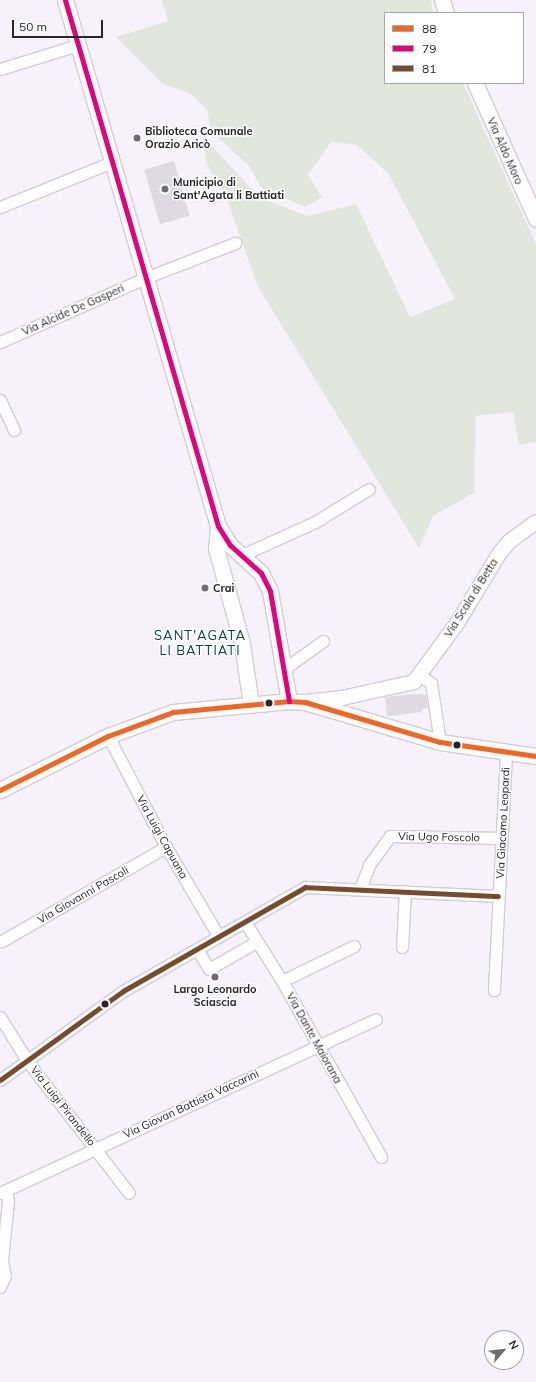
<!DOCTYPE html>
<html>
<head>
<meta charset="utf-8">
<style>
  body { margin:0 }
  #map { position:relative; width:536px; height:1382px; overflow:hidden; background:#f6f1fa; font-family:Mulish,sans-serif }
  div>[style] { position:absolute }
  .green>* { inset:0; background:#e2e7de }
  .building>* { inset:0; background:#dedae1; transform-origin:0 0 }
  .roads { filter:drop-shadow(1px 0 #d2cdd5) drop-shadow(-1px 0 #d2cdd5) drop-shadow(0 1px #d2cdd5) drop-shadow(0 -1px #d2cdd5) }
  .minor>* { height:11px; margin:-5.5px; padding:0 5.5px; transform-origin:5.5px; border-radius:5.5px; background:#fefdfe }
  .tertiary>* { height:14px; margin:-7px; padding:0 7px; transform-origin:7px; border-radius:7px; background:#fefdfe }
  .secondary>* { height:15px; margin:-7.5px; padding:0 7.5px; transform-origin:7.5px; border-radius:7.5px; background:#fefdfe }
  .bus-1>* { height:5px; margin:-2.5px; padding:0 2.5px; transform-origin:2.5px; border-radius:2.5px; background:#f26522 }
  .bus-2>* { height:5px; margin:-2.5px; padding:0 2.5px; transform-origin:2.5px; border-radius:2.5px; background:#e5007d }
  .bus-3>* { height:5px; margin:-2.5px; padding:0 2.5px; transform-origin:2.5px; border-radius:2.5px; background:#7a4b2a }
  .dots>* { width:11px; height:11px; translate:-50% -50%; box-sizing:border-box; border:2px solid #fff; border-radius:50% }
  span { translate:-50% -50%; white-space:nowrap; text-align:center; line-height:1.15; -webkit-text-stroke:3px #fff; paint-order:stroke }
  .poi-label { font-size:11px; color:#28242a; font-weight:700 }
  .left { translate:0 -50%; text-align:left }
  .street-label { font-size:11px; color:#28242a }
  .quarter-label { font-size:13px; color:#074550; letter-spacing:1px }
  .legend { position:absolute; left:384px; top:12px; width:140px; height:72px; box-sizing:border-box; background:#fff; border:1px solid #a9a7aa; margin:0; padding:5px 7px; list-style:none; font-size:12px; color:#28242a }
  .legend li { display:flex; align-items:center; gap:8px; height:20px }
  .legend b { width:20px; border:1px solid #a9a7aa }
  .north { position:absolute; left:484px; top:1330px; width:40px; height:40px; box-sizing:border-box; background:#fff; border:1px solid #a9a7aa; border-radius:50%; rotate:62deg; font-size:11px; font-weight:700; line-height:16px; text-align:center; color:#28242a }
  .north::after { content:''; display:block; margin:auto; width:14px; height:18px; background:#706c73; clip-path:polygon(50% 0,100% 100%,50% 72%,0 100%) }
  .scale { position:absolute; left:12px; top:20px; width:91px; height:18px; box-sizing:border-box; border:2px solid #28242a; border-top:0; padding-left:5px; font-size:12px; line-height:14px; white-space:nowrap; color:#28242a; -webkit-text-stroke:3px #fff; paint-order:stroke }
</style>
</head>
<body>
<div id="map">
  <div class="green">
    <div style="clip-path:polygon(162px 0,431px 0,433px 13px,385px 13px,385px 83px,463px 83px,536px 244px,536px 442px,519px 445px,513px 412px,476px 416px,474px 493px,433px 516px,419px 548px,258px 287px,227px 200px,206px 162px,203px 136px,260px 198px,308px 216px,356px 204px,410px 317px,455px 299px,388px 173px,357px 145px,331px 142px,308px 175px,322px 197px,305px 207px,261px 187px,250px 167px,210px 130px,208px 111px,191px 94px,163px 84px,116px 37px,168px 21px)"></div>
  </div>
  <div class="building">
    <div style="left:174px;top:161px;width:57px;height:31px;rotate:74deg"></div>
    <div style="clip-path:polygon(418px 694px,426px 695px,428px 708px,422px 709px,422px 712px,387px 716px,385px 697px)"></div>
  </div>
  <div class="roads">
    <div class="minor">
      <div style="left:0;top:69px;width:82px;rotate:-17.1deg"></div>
      <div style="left:0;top:207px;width:121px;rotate:-21.9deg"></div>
      <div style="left:0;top:342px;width:158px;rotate:-23.8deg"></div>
      <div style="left:145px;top:278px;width:97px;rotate:-21.3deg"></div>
      <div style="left:0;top:400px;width:33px;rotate:65deg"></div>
      <div style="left:242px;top:555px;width:80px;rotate:-24.3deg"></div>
      <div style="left:315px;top:522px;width:63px;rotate:-31.4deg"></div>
      <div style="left:284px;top:669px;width:48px;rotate:-35.7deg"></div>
      <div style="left:421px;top:676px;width:12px;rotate:35deg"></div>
      <div style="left:431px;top:683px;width:60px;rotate:81.3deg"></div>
      <div style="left:108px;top:736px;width:125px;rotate:62.4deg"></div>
      <div style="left:166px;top:847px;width:104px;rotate:59.5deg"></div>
      <div style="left:360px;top:889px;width:26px;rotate:-69deg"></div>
      <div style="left:369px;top:865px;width:36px;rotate:-54deg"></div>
      <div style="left:390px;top:836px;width:112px;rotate:1deg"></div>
      <div style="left:245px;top:922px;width:70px;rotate:57.9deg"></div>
      <div style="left:282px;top:981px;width:202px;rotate:60.6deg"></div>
      <div style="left:0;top:942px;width:191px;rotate:-29.8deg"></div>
      <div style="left:402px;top:947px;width:56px;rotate:-86.9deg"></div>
      <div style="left:197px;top:949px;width:23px;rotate:59deg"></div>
      <div style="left:209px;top:969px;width:54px;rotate:-29.9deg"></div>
      <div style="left:282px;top:981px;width:80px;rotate:-25.9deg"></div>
      <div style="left:494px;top:990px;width:238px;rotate:-87.1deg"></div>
      <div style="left:0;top:1017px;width:53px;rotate:58.1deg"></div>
      <div style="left:28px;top:1062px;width:165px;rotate:52.4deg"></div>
      <div style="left:0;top:1080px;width:152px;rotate:-35.9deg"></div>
      <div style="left:123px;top:991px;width:210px;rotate:-29.7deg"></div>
      <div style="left:305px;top:887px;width:193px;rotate:2.7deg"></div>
      <div style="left:0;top:1193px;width:414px;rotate:-24.8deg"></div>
      <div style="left:0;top:1287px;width:12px;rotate:-66deg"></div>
      <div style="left:5px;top:1276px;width:16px;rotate:-101deg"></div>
      <div style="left:2px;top:1260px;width:59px;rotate:-84.2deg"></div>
      <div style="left:8px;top:1201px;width:11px;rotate:-100deg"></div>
    </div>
    <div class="tertiary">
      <div style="left:305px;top:702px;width:37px;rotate:-6deg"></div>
      <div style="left:342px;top:698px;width:74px;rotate:-12.5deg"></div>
      <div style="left:414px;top:682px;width:74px;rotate:-53.7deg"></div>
      <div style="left:458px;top:622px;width:79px;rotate:-58.9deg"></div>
      <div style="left:499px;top:554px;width:17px;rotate:-50deg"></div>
      <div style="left:510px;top:541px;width:32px;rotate:-36deg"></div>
    </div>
    <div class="secondary">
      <div style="left:65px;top:0;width:548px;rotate:73.78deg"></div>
      <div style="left:218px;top:526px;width:22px;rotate:58deg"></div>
      <div style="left:230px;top:545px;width:42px;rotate:42.1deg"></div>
      <div style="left:261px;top:573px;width:20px;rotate:63deg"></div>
      <div style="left:270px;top:591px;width:112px;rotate:80.2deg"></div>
      <div style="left:442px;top:0;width:14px;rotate:73deg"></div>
      <div style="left:475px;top:83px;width:149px;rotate:65.8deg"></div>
      <div style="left:218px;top:526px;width:22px;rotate:95deg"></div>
      <div style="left:216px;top:548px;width:99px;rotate:74.8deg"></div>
      <div style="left:242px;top:644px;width:61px;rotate:81.5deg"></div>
      <div style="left:0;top:790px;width:121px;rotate:-26.6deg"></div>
      <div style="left:108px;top:736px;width:69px;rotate:-20.3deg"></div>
      <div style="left:173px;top:712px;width:117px;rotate:-5.4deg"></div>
      <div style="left:289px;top:701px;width:16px;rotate:4deg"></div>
      <div style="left:305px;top:702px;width:141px;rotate:16.5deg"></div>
      <div style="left:440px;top:742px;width:97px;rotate:8.3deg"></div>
    </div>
  </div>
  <div class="bus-1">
    <div style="left:0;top:790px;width:121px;rotate:-26.6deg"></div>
    <div style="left:108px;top:736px;width:69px;rotate:-20.3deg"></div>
    <div style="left:173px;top:712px;width:117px;rotate:-5.4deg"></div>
    <div style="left:289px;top:701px;width:16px;rotate:4deg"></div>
    <div style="left:305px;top:702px;width:141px;rotate:16.5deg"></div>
    <div style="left:440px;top:742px;width:97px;rotate:8.3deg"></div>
  </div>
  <div class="bus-2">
    <div style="left:65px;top:0;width:548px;rotate:73.78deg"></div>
    <div style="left:218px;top:526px;width:22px;rotate:58deg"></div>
    <div style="left:230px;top:545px;width:42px;rotate:42.1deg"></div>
    <div style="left:261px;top:573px;width:20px;rotate:63deg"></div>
    <div style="left:270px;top:591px;width:112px;rotate:80.2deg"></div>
  </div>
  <div class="bus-3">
    <div style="left:0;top:1080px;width:152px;rotate:-35.9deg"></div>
    <div style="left:123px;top:991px;width:210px;rotate:-29.7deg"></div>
    <div style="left:305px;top:887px;width:193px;rotate:2.7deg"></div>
  </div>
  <div class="dots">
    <div style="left:137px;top:138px;background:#706c73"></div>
    <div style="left:165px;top:189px;background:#706c73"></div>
    <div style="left:205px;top:588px;background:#706c73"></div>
    <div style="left:269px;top:703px;background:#28242a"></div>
    <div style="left:457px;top:745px;background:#28242a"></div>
    <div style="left:215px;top:977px;background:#706c73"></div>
    <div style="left:105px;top:1004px;background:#28242a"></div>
  </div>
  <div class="poi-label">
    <span class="left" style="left:145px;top:138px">Biblioteca Comunale<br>Orazio Aricò</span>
    <span class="left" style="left:173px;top:189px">Municipio di<br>Sant'Agata li Battiati</span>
    <span class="left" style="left:213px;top:588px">Crai</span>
    <span style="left:215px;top:996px">Largo Leonardo<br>Sciascia</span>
  </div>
  <div class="street-label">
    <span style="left:505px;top:151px;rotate:66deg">Via Aldo Moro</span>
    <span style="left:73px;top:310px;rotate:-24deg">Via Alcide De Gasperi</span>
    <span style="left:471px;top:598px;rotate:-58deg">Via Scala di Betta</span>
    <span style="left:503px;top:823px;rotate:-87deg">Via Giacomo Leopardi</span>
    <span style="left:162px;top:837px;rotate:61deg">Via Luigi Capuana</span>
    <span style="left:439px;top:837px;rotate:1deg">Via Ugo Foscolo</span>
    <span style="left:83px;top:895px;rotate:-30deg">Via Giovanni Pascoli</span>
    <span style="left:314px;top:1038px;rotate:61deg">Via Dante Maiorana</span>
    <span style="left:191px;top:1104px;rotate:-25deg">Via Giovan Battista Vaccarini</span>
    <span style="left:63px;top:1106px;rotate:52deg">Via Luigi Pirandello</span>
  </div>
  <div class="quarter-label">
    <span style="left:200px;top:643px">SANT'AGATA<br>LI BATTIATI</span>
  </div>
  <ul class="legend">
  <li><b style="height:5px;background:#f26522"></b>88</li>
  <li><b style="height:5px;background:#e5007d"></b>79</li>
  <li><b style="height:5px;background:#7a4b2a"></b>81</li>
  </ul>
  <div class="north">N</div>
  <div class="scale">50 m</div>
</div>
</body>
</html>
